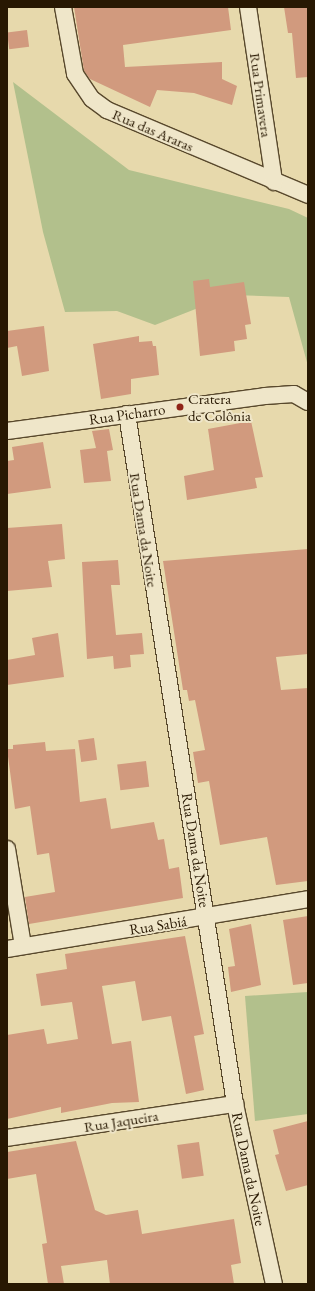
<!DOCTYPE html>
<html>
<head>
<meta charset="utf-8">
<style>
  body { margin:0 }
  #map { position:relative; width:315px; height:1291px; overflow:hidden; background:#e7d9ac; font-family:"EB Garamond",serif }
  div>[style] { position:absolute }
  .green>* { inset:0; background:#b2c08c }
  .building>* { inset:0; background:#d19a7e; transform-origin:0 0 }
  .roads { filter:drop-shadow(1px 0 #58482c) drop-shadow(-1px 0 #58482c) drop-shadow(0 1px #58482c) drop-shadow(0 -1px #58482c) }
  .minor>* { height:16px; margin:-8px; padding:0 8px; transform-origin:8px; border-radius:8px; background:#efe6c9 }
  .dots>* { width:11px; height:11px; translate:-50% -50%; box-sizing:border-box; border:2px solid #efe6c9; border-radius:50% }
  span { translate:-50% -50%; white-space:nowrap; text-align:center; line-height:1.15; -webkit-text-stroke:4px #efe6c9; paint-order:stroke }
  .street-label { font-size:15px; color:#281802 }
  .poi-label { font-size:15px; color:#281802 }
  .left { translate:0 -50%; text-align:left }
  .frame { position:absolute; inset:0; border:8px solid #281802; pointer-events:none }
</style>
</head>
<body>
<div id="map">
  <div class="green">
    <div style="clip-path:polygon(13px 82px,129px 170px,289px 209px,308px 218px,308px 366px,289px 297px,231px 295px,155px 325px,117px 311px,65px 312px,43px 232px)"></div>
    <div style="clip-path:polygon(308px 992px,308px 1114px,255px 1121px,245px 996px)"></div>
  </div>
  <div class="building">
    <div style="clip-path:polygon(74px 7px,228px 7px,231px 30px,123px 45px,125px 67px,222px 62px,222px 79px,237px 86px,232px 105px,194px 93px,157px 90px,150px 107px,90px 79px,84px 71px)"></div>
    <div style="clip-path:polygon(284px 7px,308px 7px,308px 77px,296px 78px,292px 33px,288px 33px)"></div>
    <div style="left:27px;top:30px;width:17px;height:20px;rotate:83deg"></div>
    <div style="clip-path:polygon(209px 279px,210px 287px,244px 282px,251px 324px,245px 325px,247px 339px,234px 341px,235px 351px,200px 356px,193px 281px)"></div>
    <div style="clip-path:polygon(44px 326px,49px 371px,22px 376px,17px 346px,7px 348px,7px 331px)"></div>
    <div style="clip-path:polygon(139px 336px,139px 342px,152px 341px,153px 346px,156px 346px,159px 375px,131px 379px,131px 394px,101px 399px,93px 344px)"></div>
    <div style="clip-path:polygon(251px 421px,263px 477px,255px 478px,257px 488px,187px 500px,184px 476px,214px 470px,208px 429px)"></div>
    <div style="clip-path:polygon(109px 429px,113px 450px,107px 451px,111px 481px,84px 483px,80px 450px,96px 448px,92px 431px)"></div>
    <div style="clip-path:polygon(43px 442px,51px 488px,7px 494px,7px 461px,14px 460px,12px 447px)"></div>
    <div style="clip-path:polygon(62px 524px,65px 559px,48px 561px,52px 587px,7px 591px,7px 528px)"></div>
    <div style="clip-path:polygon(308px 549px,308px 654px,276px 657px,281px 690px,308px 688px,308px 881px,276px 885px,267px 837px,220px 845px,209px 781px,198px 783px,193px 752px,205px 750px,195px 700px,189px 701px,187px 690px,183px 690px,163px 561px)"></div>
    <div style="clip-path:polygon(118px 560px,120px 585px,111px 585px,116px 635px,142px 633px,144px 654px,130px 655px,131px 667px,114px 669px,113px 656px,87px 659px,82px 562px)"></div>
    <div style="clip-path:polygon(58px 633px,64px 677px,7px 685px,7px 660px,35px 655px,32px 638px)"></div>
    <div style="left:94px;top:738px;width:22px;height:16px;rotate:82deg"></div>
    <div style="clip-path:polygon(45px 742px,46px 751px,75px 749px,80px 802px,106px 798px,111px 829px,154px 822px,158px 840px,164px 839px,169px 869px,179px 867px,183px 898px,29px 924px,25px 897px,55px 892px,49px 853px,37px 855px,30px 806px,15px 809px,7px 749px,13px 749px,13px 745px)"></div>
    <div style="left:146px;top:761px;width:26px;height:29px;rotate:83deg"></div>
    <div style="clip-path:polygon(308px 916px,308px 983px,293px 985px,283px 920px)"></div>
    <div style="clip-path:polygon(251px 924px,261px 985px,231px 992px,228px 967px,235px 966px,229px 929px)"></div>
    <div style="clip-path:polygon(185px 936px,204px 1034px,194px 1036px,204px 1090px,186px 1094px,171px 1016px,142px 1021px,135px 981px,102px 986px,112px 1044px,131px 1041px,139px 1102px,112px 1103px,61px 1113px,61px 1107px,7px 1119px,7px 1035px,44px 1029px,47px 1044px,78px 1039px,72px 1002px,41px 1006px,36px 974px,67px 969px,65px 954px)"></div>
    <div style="clip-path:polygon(308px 1121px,308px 1185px,286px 1191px,275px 1155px,279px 1154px,273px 1130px)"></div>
    <div style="clip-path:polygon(76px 1141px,95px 1210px,106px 1215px,138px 1210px,142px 1234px,234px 1219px,241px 1263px,231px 1265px,234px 1284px,110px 1284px,107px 1260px,61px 1266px,64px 1284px,48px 1284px,42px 1244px,47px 1243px,36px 1174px,7px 1179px,7px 1152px)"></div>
    <div style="left:199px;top:1142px;width:34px;height:22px;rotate:82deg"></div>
  </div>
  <div class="roads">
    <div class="minor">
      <div style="left:63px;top:7px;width:68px;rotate:79.8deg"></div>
      <div style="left:75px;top:74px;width:30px;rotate:56deg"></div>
      <div style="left:92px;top:99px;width:19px;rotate:36deg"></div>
      <div style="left:107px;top:110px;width:218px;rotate:22.9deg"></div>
      <div style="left:248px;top:7px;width:177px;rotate:81.5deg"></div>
      <div style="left:127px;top:414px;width:698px;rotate:81.1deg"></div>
      <div style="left:235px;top:1104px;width:184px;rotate:77.8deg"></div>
      <div style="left:7px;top:431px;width:260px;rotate:-7.7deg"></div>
      <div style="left:265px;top:396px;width:29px;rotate:-4deg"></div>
      <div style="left:294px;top:394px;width:16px;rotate:30deg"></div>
      <div style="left:7px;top:849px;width:98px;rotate:80.6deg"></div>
      <div style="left:7px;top:949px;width:305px;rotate:-9.4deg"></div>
      <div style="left:7px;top:1138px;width:231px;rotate:-8.5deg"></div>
    </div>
  </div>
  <div class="dots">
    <div style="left:180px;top:407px;background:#8f2418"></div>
  </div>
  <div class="street-label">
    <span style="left:261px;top:95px;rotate:82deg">Rua Primavera</span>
    <span style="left:153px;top:130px;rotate:23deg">Rua das Araras</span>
    <span style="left:127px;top:414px;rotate:-8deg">Rua Picharro</span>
    <span style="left:144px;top:530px;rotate:81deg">Rua Dama da Noite</span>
    <span style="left:196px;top:850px;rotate:81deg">Rua Dama da Noite</span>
    <span style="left:158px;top:925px;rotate:-9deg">Rua Sabiá</span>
    <span style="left:121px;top:1121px;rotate:-9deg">Rua Jaqueira</span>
    <span style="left:249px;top:1169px;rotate:78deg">Rua Dama da Noite</span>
  </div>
  <div class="poi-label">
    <span class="left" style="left:188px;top:407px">Cratera<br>de Colônia</span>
  </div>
  <div class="frame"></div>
</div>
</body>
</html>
